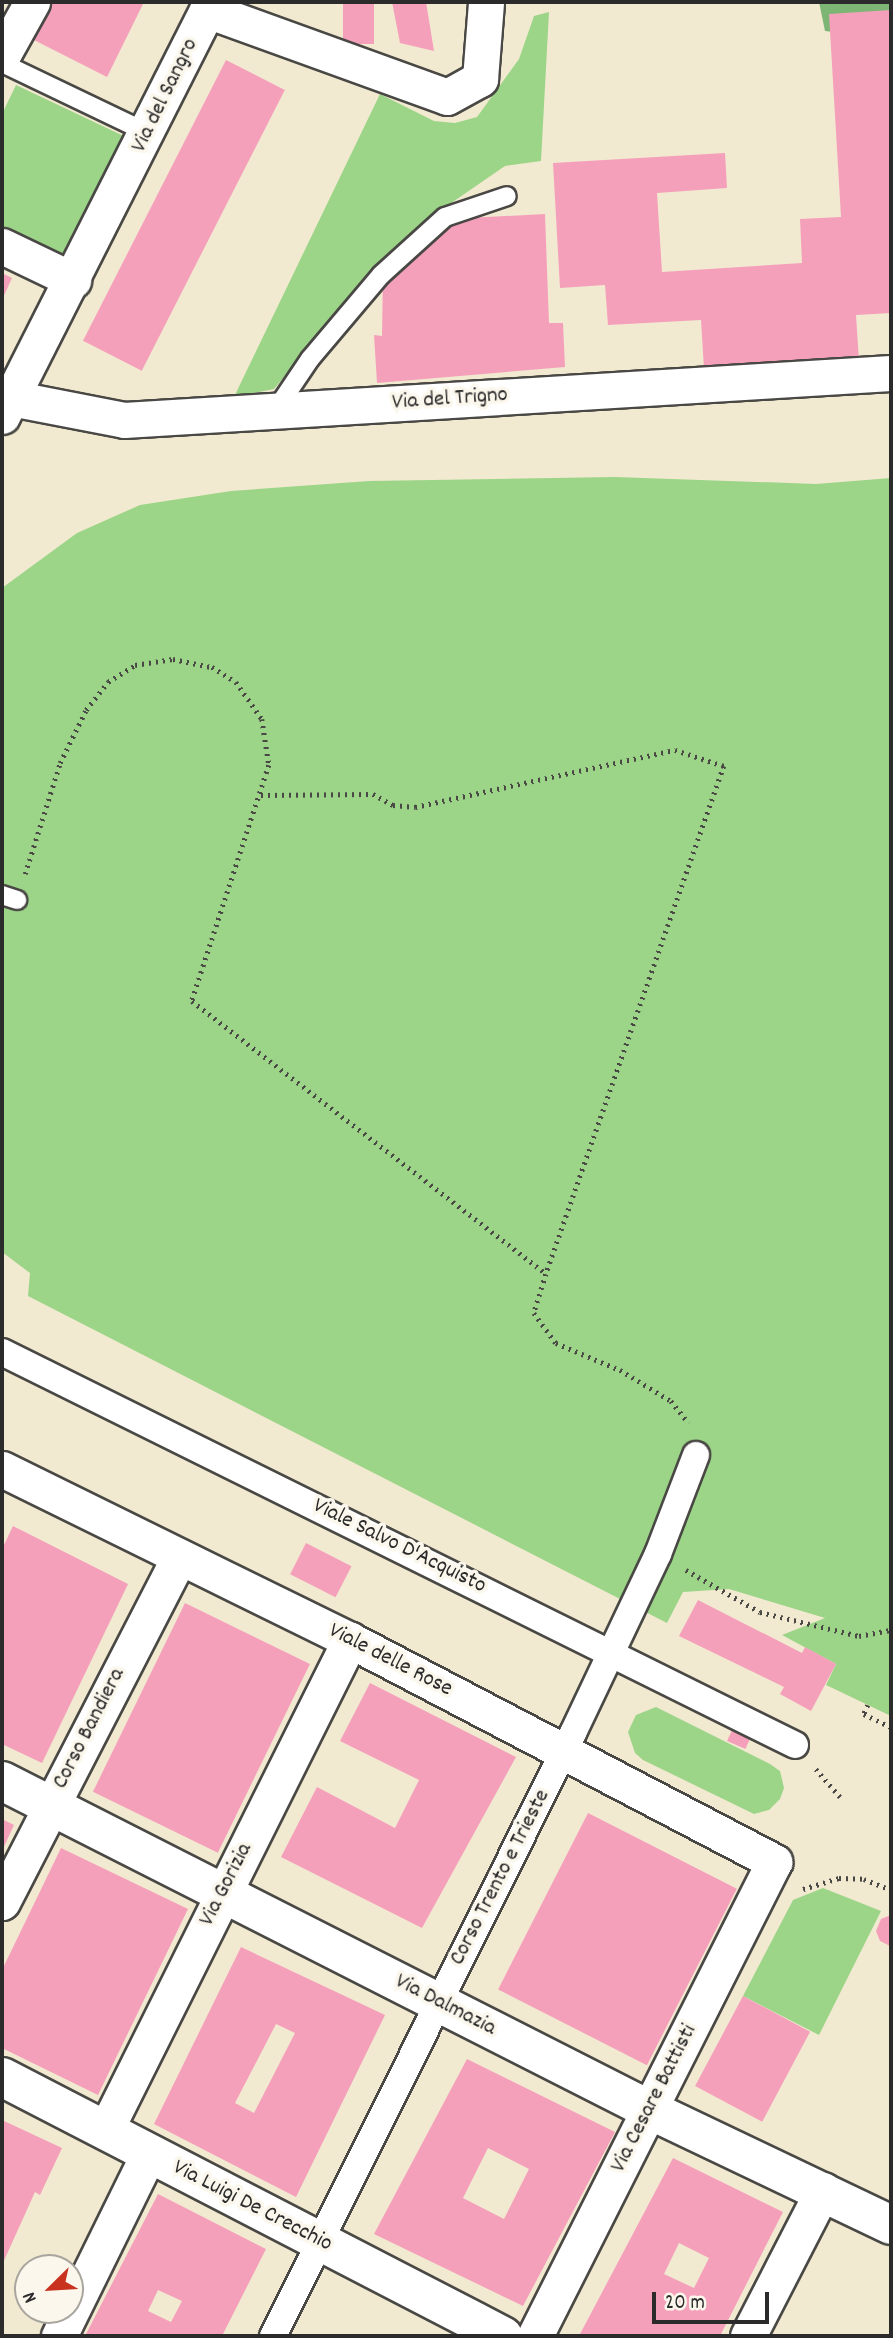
<!DOCTYPE html>
<html>
<head>
<meta charset="utf-8">
<style>
  body { margin:0 }
  #map { position:relative; width:893px; height:2338px; overflow:hidden; background:#f2e9d1; font-family:Dekko,sans-serif }
  div>[style] { position:absolute }
  .green>* { inset:0; background:#9cd588 }
  .forest>* { inset:0; background:#7db674 }
  .building>* { inset:0; background:#f5a0bb; transform-origin:0 0 }
  .path>* { height:4.5px; margin-top:-2.25px; transform-origin:0; background:repeating-linear-gradient(90deg,#494844 0 2px,transparent 0 7px) }
  .roads { filter:drop-shadow(2px 0 #494844) drop-shadow(-2px 0 #494844) drop-shadow(0 2px #494844) drop-shadow(0 -2px #494844) }
  .service>* { height:18px; margin:-9px; padding:0 9px; transform-origin:9px; border-radius:9px; background:#fff }
  .pedestrian>* { height:26px; margin:-13px; padding:0 13px; transform-origin:13px; border-radius:13px; background:#fff }
  .minor>* { height:35px; margin:-17.5px; padding:0 17.5px; transform-origin:17.5px; border-radius:17.5px; background:#fff }
  .tertiary>* { height:38px; margin:-19px; padding:0 19px; transform-origin:19px; border-radius:19px; background:#fff }
  span { translate:-50% -50%; white-space:nowrap; text-align:center; line-height:1.15; -webkit-text-stroke:7px #fbf7ec; paint-order:stroke }
  .street-label { font-size:23px; color:#2b2b2b }
  .frame { position:absolute; inset:0; border:4px solid #2b2b2b; pointer-events:none }
  .north { position:absolute; left:14px; top:2254px; width:70px; height:70px; box-sizing:border-box; background:#fbf7ec; border:2px solid #a8a59f; border-radius:50%; rotate:246deg; font-size:19px; font-weight:700; line-height:28px; text-align:center; color:#2b2b2b }
  .north::after { content:''; display:block; margin:auto; width:24px; height:32px; background:#c8321e; clip-path:polygon(50% 0,100% 100%,50% 72%,0 100%) }
  .scale { position:absolute; left:652px; top:2292px; width:117px; height:32px; box-sizing:border-box; border:4px solid #2b2b2b; border-top:0; padding-left:9px; font-size:21px; line-height:24px; white-space:nowrap; color:#2b2b2b; -webkit-text-stroke:5px #fbf7ec; paint-order:stroke }
</style>
</head>
<body>
<div id="map">
  <div class="green">
    <div style="clip-path:polygon(549px 12px,541px 161px,505px 166px,428px 219px,349px 298px,274px 389px,234px 397px,380px 94px,434px 121px,455px 123px,477px 117px,519px 59px,534px 16px)"></div>
    <div style="clip-path:polygon(16px 85px,130px 139px,72px 262px,2px 227px,2px 114px)"></div>
    <div style="clip-path:polygon(615px 477px,816px 484px,891px 478px,891px 1716px,826px 1685px,836px 1664px,782px 1635px,825px 1618px,729px 1589px,683px 1592px,667px 1623px,28px 1296px,30px 1273px,2px 1252px,2px 588px,77px 533px,140px 505px,231px 491px,369px 481px)"></div>
    <div style="clip-path:polygon(656px 1707px,770px 1764px,780px 1771px,784px 1788px,780px 1799px,769px 1810px,754px 1814px,643px 1760px,635px 1753px,628px 1732px,636px 1715px)"></div>
    <div style="clip-path:polygon(823px 1888px,881px 1911px,819px 2035px,743px 1996px,793px 1900px)"></div>
  </div>
  <div class="forest">
    <div style="clip-path:polygon(819px 2px,891px 2px,891px 30px,870px 36px,825px 31px)"></div>
  </div>
  <div class="building">
    <div style="clip-path:polygon(53px 2px,144px 2px,107px 77px,34px 40px)"></div>
    <div style="left:343px;top:2px;width:31px;height:42px"></div>
    <div style="clip-path:polygon(392px 2px,426px 2px,434px 51px,400px 43px)"></div>
    <div style="clip-path:polygon(891px 10px,891px 313px,856px 315px,859px 361px,704px 369px,701px 320px,608px 325px,605px 285px,560px 288px,553px 163px,725px 153px,727px 188px,657px 193px,662px 272px,802px 263px,800px 219px,841px 217px,829px 14px)"></div>
    <div style="left:226px;top:60px;width:66px;height:315px;rotate:27deg"></div>
    <div style="clip-path:polygon(545px 214px,549px 323px,563px 323px,565px 367px,377px 383px,374px 335px,382px 336px,383px 274px,449px 219px)"></div>
    <div style="clip-path:polygon(2px 273px,12px 278px,2px 300px)"></div>
    <div style="clip-path:polygon(13px 1526px,128px 1584px,42px 1763px,2px 1744px,2px 1549px)"></div>
    <div style="left:306px;top:1543px;width:51px;height:35px;rotate:27deg"></div>
    <div style="clip-path:polygon(698px 1600px,802px 1653px,805px 1647px,836px 1664px,811px 1711px,780px 1694px,784px 1687px,679px 1636px)"></div>
    <div style="left:185px;top:1603px;width:139px;height:210px;rotate:26deg"></div>
    <div style="clip-path:polygon(370px 1683px,516px 1757px,422px 1928px,281px 1857px,317px 1787px,395px 1828px,419px 1780px,340px 1741px)"></div>
    <div style="left:732px;top:1730px;width:20px;height:12px;rotate:24deg"></div>
    <div style="left:588px;top:1813px;width:167px;height:198px;rotate:27deg"></div>
    <div style="clip-path:polygon(2px 1819px,14px 1825px,2px 1851px)"></div>
    <div style="clip-path:polygon(61px 1848px,188px 1909px,98px 2095px,2px 2048px,2px 1970px)"></div>
    <div style="clip-path:polygon(891px 1915px,891px 1945px,890px 1946px,880px 1941px,876px 1931px,881px 1919px)"></div>
    <div style="clip-path:polygon(evenodd,241px 1947px,385px 2015px,296px 2197px,154px 2124px,241px 1947px,276px 2024px,295px 2033px,254px 2113px,235px 2103px,276px 2024px)"></div>
    <div style="left:743px;top:1996px;width:76px;height:102px;rotate:28deg"></div>
    <div style="clip-path:polygon(evenodd,467px 2059px,615px 2132px,523px 2306px,374px 2234px,467px 2059px,488px 2148px,529px 2169px,504px 2219px,463px 2198px,488px 2148px)"></div>
    <div style="clip-path:polygon(2px 2120px,62px 2148px,40px 2195px,35px 2192px,2px 2265px)"></div>
    <div style="clip-path:polygon(evenodd,673px 2158px,783px 2212px,720px 2336px,579px 2336px,673px 2158px,679px 2243px,709px 2258px,694px 2288px,664px 2274px,679px 2243px)"></div>
    <div style="clip-path:polygon(evenodd,158px 2194px,266px 2249px,222px 2336px,85px 2336px,158px 2194px,158px 2290px,182px 2301px,171px 2322px,148px 2311px,158px 2290px)"></div>
  </div>
  <div class="path">
    <div style="left:261px;top:795px;width:112px;rotate:-0.5deg"></div>
    <div style="left:373px;top:794px;width:23px;rotate:29deg"></div>
    <div style="left:393px;top:805px;width:22px;rotate:5deg"></div>
    <div style="left:415px;top:807px;width:266px;rotate:-12.4deg"></div>
    <div style="left:675px;top:750px;width:52px;rotate:18.1deg"></div>
    <div style="left:724px;top:766px;width:538px;rotate:109.31deg"></div>
    <div style="left:25px;top:874px;width:116px;rotate:-72.5deg"></div>
    <div style="left:60px;top:763px;width:59px;rotate:-63.9deg"></div>
    <div style="left:86px;top:710px;width:36px;rotate:-52deg"></div>
    <div style="left:108px;top:682px;width:32px;rotate:-32deg"></div>
    <div style="left:135px;top:665px;width:38px;rotate:-9deg"></div>
    <div style="left:173px;top:659px;width:40px;rotate:12deg"></div>
    <div style="left:212px;top:667px;width:28px;rotate:32deg"></div>
    <div style="left:236px;top:682px;width:45px;rotate:54.9deg"></div>
    <div style="left:262px;top:719px;width:47px;rotate:81.3deg"></div>
    <div style="left:269px;top:765px;width:248px;rotate:108.1deg"></div>
    <div style="left:192px;top:1001px;width:447px;rotate:37.6deg"></div>
    <div style="left:546px;top:1274px;width:41px;rotate:107.1deg"></div>
    <div style="left:534px;top:1313px;width:37px;rotate:54deg"></div>
    <div style="left:556px;top:1343px;width:69px;rotate:22.9deg"></div>
    <div style="left:620px;top:1370px;width:60px;rotate:31.3deg"></div>
    <div style="left:671px;top:1401px;width:28px;rotate:51deg"></div>
    <div style="left:686px;top:1570px;width:85px;rotate:29.6deg"></div>
    <div style="left:760px;top:1612px;width:102px;rotate:13.6deg"></div>
    <div style="left:859px;top:1636px;width:33px;rotate:-11deg"></div>
    <div style="left:868px;top:1705px;width:10px;rotate:114deg"></div>
    <div style="left:864px;top:1714px;width:30px;rotate:26deg"></div>
    <div style="left:816px;top:1769px;width:37px;rotate:49deg"></div>
    <div style="left:803px;top:1889px;width:38px;rotate:-17deg"></div>
    <div style="left:839px;top:1878px;width:25px;rotate:2deg"></div>
    <div style="left:864px;top:1879px;width:29px;rotate:22deg"></div>
  </div>
  <div class="roads">
    <div class="service">
      <div style="left:2px;top:63px;width:162px;rotate:25.6deg"></div>
      <div style="left:275px;top:411px;width:63px;rotate:-56.1deg"></div>
      <div style="left:310px;top:359px;width:110px;rotate:-49.8deg"></div>
      <div style="left:381px;top:275px;width:86px;rotate:-42.2deg"></div>
      <div style="left:445px;top:217px;width:65px;rotate:-18.7deg"></div>
      <div style="left:2px;top:895px;width:16px;rotate:18deg"></div>
    </div>
    <div class="pedestrian">
      <div style="left:2px;top:1352px;width:885px;rotate:26.36deg"></div>
      <div style="left:273px;top:2336px;width:674px;rotate:-63.55deg"></div>
      <div style="left:573px;top:1733px;width:198px;rotate:-64.6deg"></div>
      <div style="left:658px;top:1554px;width:106px;rotate:-69deg"></div>
    </div>
    <div class="minor">
      <div style="left:2px;top:56px;width:62px;rotate:-60.9deg"></div>
      <div style="left:2px;top:246px;width:79px;rotate:25.6deg"></div>
      <div style="left:11px;top:398px;width:115px;rotate:11deg"></div>
      <div style="left:124px;top:420px;width:768px;rotate:-3.51deg"></div>
      <div style="left:2px;top:416px;width:455px;rotate:-63.2deg"></div>
      <div style="left:207px;top:10px;width:255px;rotate:19.9deg"></div>
      <div style="left:447px;top:97px;width:38px;rotate:-29deg"></div>
      <div style="left:480px;top:79px;width:77px;rotate:-85.5deg"></div>
      <div style="left:2px;top:1469px;width:388px;rotate:26.2deg"></div>
      <div style="left:350px;top:1640px;width:479px;rotate:27.6deg"></div>
      <div style="left:774px;top:1862px;width:531px;rotate:116.76deg"></div>
      <div style="left:2px;top:1902px;width:388px;rotate:-62.8deg"></div>
      <div style="left:105px;top:2131px;width:549px;rotate:-63.48deg"></div>
      <div style="left:59px;top:2336px;width:204px;rotate:-63.8deg"></div>
      <div style="left:748px;top:2336px;width:164px;rotate:-62.8deg"></div>
    </div>
    <div class="tertiary">
      <div style="left:2px;top:1781px;width:727px;rotate:26.92deg"></div>
      <div style="left:650px;top:2110px;width:267px;rotate:25.5deg"></div>
      <div style="left:2px;top:2077px;width:564px;rotate:27.34deg"></div>
    </div>
  </div>
  <div class="street-label">
    <span style="left:166px;top:96px;rotate:-64deg">Via del Sangro</span>
    <span style="left:450px;top:400px;rotate:-4deg">Via del Trigno</span>
    <span style="left:399px;top:1547px;rotate:26deg">Viale Salvo D'Acquisto</span>
    <span style="left:390px;top:1661px;rotate:27deg">Viale delle Rose</span>
    <span style="left:90px;top:1729px;rotate:-63deg">Corso Bandiera</span>
    <span style="left:501px;top:1878px;rotate:-63deg">Corso Trento e Trieste</span>
    <span style="left:227px;top:1885px;rotate:-63deg">Via Gorizia</span>
    <span style="left:445px;top:2006px;rotate:27deg">Via Dalmazia</span>
    <span style="left:655px;top:2099px;rotate:-63deg">Via Cesare Battisti</span>
    <span style="left:252px;top:2207px;rotate:27deg">Via Luigi De Crecchio</span>
  </div>
  <div class="frame"></div>
  <div class="north">N</div>
  <div class="scale">20 m</div>
</div>
</body>
</html>
